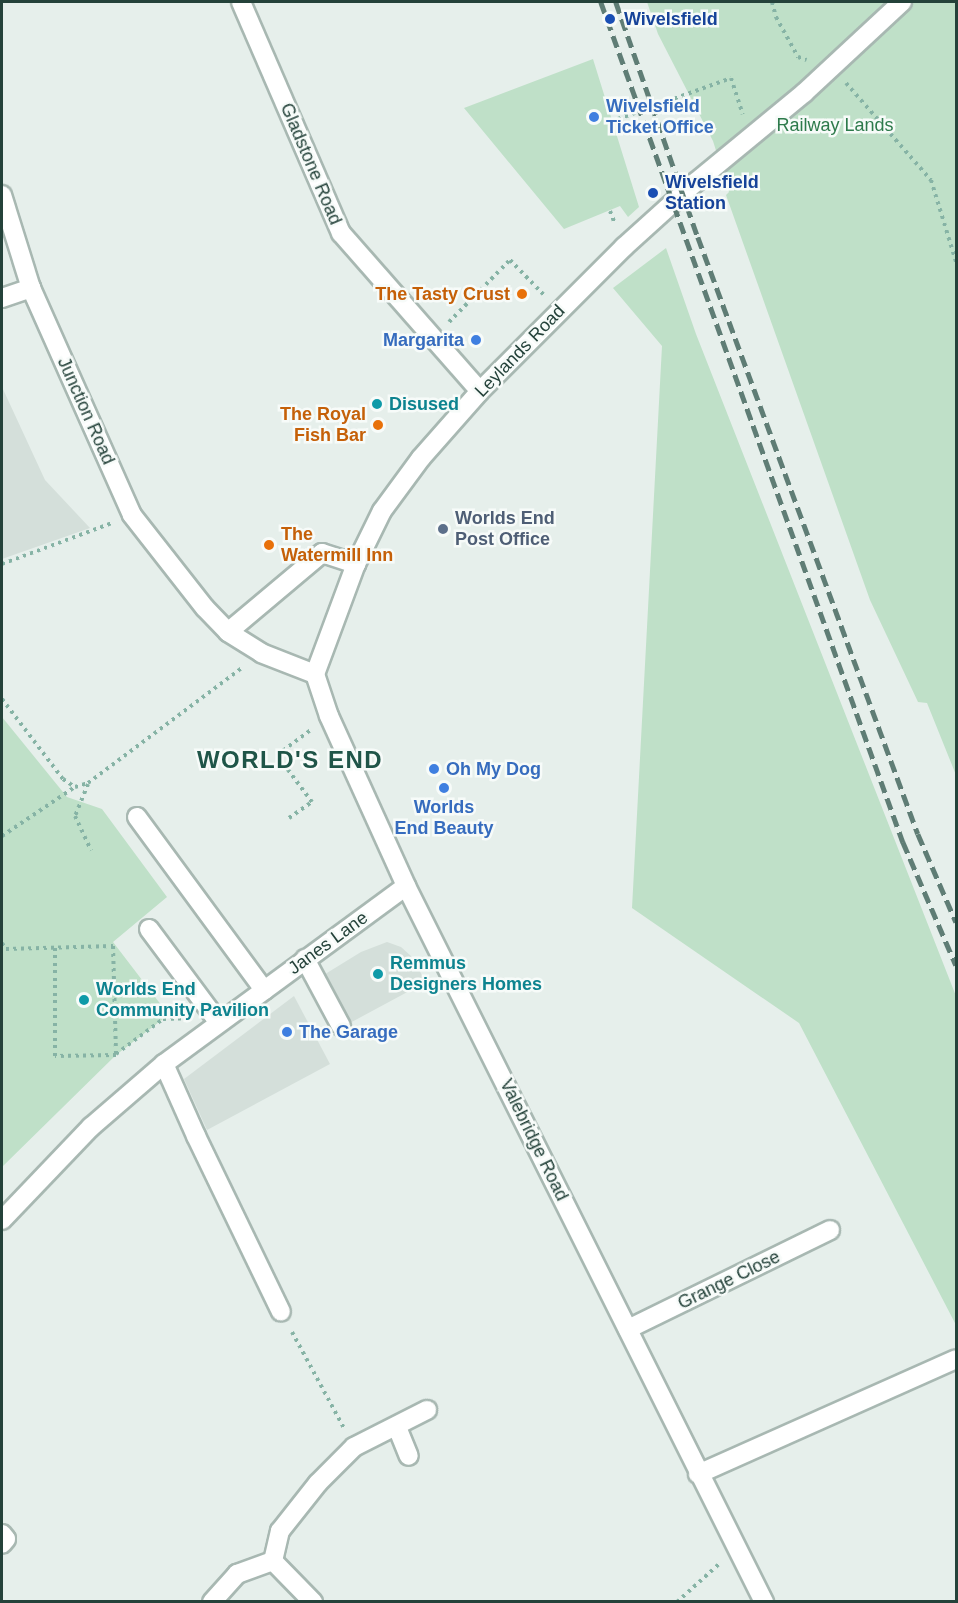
<!DOCTYPE html>
<html>
<head>
<meta charset="utf-8">
<style>
  body { margin:0 }
  #map { position:relative; width:958px; height:1603px; overflow:hidden; background:#e6efeb; font-family:Arial,sans-serif }
  div>[style] { position:absolute }
  .built>* { inset:0; background:#d4dfda }
  .green>* { inset:0; background:#bfe0c8 }
  .path>* { height:4px; margin-top:-2px; transform-origin:0; background:repeating-linear-gradient(90deg,#86b3a5 0 3px,transparent 0 7.5px) }
  .roads { filter:drop-shadow(2px 0 #a8b8b2) drop-shadow(-2px 0 #a8b8b2) drop-shadow(0 2px #a8b8b2) drop-shadow(0 -2px #a8b8b2) }
  .minor>* { height:18px; margin:-9px; padding:0 9px; transform-origin:9px; border-radius:9px; background:#fff }
  .rail>* { height:4.5px; margin-top:-2.25px; transform-origin:0; background:repeating-linear-gradient(90deg,#5f7d75 0 12px,transparent 0 18px) }
  .dots>* { width:16px; height:16px; translate:-50% -50%; box-sizing:border-box; border:3px solid #f7fbf9; border-radius:50% }
  span { translate:-50% -50%; white-space:nowrap; text-align:center; line-height:1.15; -webkit-text-stroke:5px #f7fbf9; paint-order:stroke }
  .transit-label { font-size:18px; color:#164399; font-weight:700 }
  .left { translate:0 -50%; text-align:left }
  .shop-label { font-size:18px; color:#366cbe; font-weight:700 }
  .right { translate:-100% -50%; text-align:right }
  .park-label { font-size:18px; color:#2d7a4b }
  .street-label { font-size:18px; color:#24423a }
  .food-label { font-size:18px; color:#c56008; font-weight:700 }
  .culture-label { font-size:18px; color:#0d838f; font-weight:700 }
  .service-label { font-size:18px; color:#4e5e75; font-weight:700 }
  .district-label { font-size:24px; color:#1f5548; font-weight:700; letter-spacing:1.5px }
  .frame { position:absolute; inset:0; border:3px solid #24423a; pointer-events:none }
</style>
</head>
<body>
<div id="map">
  <div class="built">
    <div style="clip-path:polygon(2px 387px,45px 480px,90px 528px,2px 559px)"></div>
    <div style="clip-path:polygon(387px 942px,401px 947px,411px 956px,426px 982px,348px 1024px,322px 976px,361px 952px)"></div>
    <div style="clip-path:polygon(294px 996px,330px 1064px,207px 1130px,184px 1079px)"></div>
  </div>
  <div class="green">
    <div style="clip-path:polygon(647px 2px,956px 2px,956px 775px,927px 703px,918px 702px,870px 600px,726px 195px,729px 192px,713px 141px,658px 34px)"></div>
    <div style="clip-path:polygon(593px 59px,639px 207px,628px 217px,620px 206px,564px 229px,464px 108px)"></div>
    <div style="clip-path:polygon(666px 248px,696px 334px,956px 996px,956px 1325px,799px 1023px,632px 908px,662px 346px,613px 288px)"></div>
    <div style="clip-path:polygon(2px 717px,67px 797px,102px 809px,167px 897px,113px 942px,165px 1010px,163px 1019px,116px 1055px,2px 1167px)"></div>
  </div>
  <div class="path">
    <div style="left:772px;top:2px;width:16px;rotate:75deg"></div>
    <div style="left:776px;top:17px;width:46px;rotate:61.2deg"></div>
    <div style="left:798px;top:57px;width:9px;rotate:18deg"></div>
    <div style="left:846px;top:83px;width:129px;rotate:48.8deg"></div>
    <div style="left:931px;top:180px;width:86px;rotate:73deg"></div>
    <div style="left:618px;top:119px;width:120px;rotate:-19.9deg"></div>
    <div style="left:731px;top:78px;width:38px;rotate:72deg"></div>
    <div style="left:610px;top:211px;width:14px;rotate:69deg"></div>
    <div style="left:449px;top:322px;width:87px;rotate:-45.5deg"></div>
    <div style="left:510px;top:260px;width:49px;rotate:45.8deg"></div>
    <div style="left:2px;top:564px;width:117px;rotate:-20.4deg"></div>
    <div style="left:2px;top:699px;width:101px;rotate:52.7deg"></div>
    <div style="left:63px;top:779px;width:14px;rotate:34deg"></div>
    <div style="left:75px;top:787px;width:14px;rotate:-17deg"></div>
    <div style="left:88px;top:783px;width:192px;rotate:-36.8deg"></div>
    <div style="left:88px;top:784px;width:35px;rotate:112deg"></div>
    <div style="left:75px;top:816px;width:38px;rotate:65deg"></div>
    <div style="left:289px;top:818px;width:28px;rotate:-35deg"></div>
    <div style="left:312px;top:802px;width:59px;rotate:-126.7deg"></div>
    <div style="left:277px;top:755px;width:44px;rotate:-36.6deg"></div>
    <div style="left:2px;top:836px;width:88px;rotate:-33.9deg"></div>
    <div style="left:2px;top:943px;width:7px;rotate:56deg"></div>
    <div style="left:6px;top:949px;width:107px;rotate:-1.6deg"></div>
    <div style="left:113px;top:946px;width:109px;rotate:88.4deg"></div>
    <div style="left:116px;top:1055px;width:61px;rotate:179.1deg"></div>
    <div style="left:55px;top:1056px;width:108px;rotate:-90deg"></div>
    <div style="left:116px;top:1054px;width:59px;rotate:-36.7deg"></div>
    <div style="left:163px;top:1019px;width:24px;rotate:-2deg"></div>
    <div style="left:292px;top:1332px;width:109px;rotate:61.6deg"></div>
    <div style="left:677px;top:1602px;width:57px;rotate:-42.1deg"></div>
  </div>
  <div class="roads">
    <div class="minor">
      <div style="left:241px;top:2px;width:252px;rotate:66.6deg"></div>
      <div style="left:341px;top:233px;width:210px;rotate:48.7deg"></div>
      <div style="left:2px;top:195px;width:97px;rotate:72.7deg"></div>
      <div style="left:31px;top:288px;width:248px;rotate:66deg"></div>
      <div style="left:132px;top:515px;width:118px;rotate:51.9deg"></div>
      <div style="left:205px;top:608px;width:33px;rotate:46deg"></div>
      <div style="left:228px;top:632px;width:39px;rotate:32deg"></div>
      <div style="left:261px;top:653px;width:58px;rotate:21.3deg"></div>
      <div style="left:2px;top:298px;width:31px;rotate:-19deg"></div>
      <div style="left:228px;top:632px;width:123px;rotate:-40deg"></div>
      <div style="left:322px;top:553px;width:36px;rotate:18deg"></div>
      <div style="left:315px;top:674px;width:44px;rotate:71.6deg"></div>
      <div style="left:329px;top:716px;width:187px;rotate:65.6deg"></div>
      <div style="left:406px;top:886px;width:801px;rotate:63.43deg"></div>
      <div style="left:315px;top:674px;width:117px;rotate:-69.6deg"></div>
      <div style="left:356px;top:564px;width:59px;rotate:-63.9deg"></div>
      <div style="left:382px;top:511px;width:66px;rotate:-53.7deg"></div>
      <div style="left:421px;top:458px;width:89px;rotate:-48.6deg"></div>
      <div style="left:480px;top:391px;width:204px;rotate:-45deg"></div>
      <div style="left:624px;top:247px;width:97px;rotate:-42.1deg"></div>
      <div style="left:696px;top:182px;width:140px;rotate:-39.5deg"></div>
      <div style="left:804px;top:93px;width:134px;rotate:-42.9deg"></div>
      <div style="left:137px;top:817px;width:215px;rotate:53.7deg"></div>
      <div style="left:149px;top:929px;width:117px;rotate:53.3deg"></div>
      <div style="left:305px;top:959px;width:76px;rotate:61.8deg"></div>
      <div style="left:164px;top:1064px;width:79px;rotate:66deg"></div>
      <div style="left:196px;top:1136px;width:195px;rotate:64.2deg"></div>
      <div style="left:2px;top:1220px;width:129px;rotate:-46.3deg"></div>
      <div style="left:91px;top:1127px;width:96px;rotate:-40.8deg"></div>
      <div style="left:164px;top:1064px;width:300px;rotate:-36.3deg"></div>
      <div style="left:628px;top:1329px;width:225px;rotate:-26.1deg"></div>
      <div style="left:397px;top:1427px;width:31px;rotate:68deg"></div>
      <div style="left:698px;top:1474px;width:282px;rotate:-24deg"></div>
      <div style="left:2px;top:1534px;width:6px;rotate:51deg"></div>
      <div style="left:6px;top:1539px;width:6px;rotate:129deg"></div>
      <div style="left:212px;top:1602px;width:38px;rotate:-48deg"></div>
      <div style="left:237px;top:1574px;width:38px;rotate:-20deg"></div>
      <div style="left:313px;top:1602px;width:57px;rotate:-134.3deg"></div>
      <div style="left:273px;top:1561px;width:31px;rotate:-77deg"></div>
      <div style="left:280px;top:1531px;width:61px;rotate:-51.6deg"></div>
      <div style="left:318px;top:1483px;width:51px;rotate:-45deg"></div>
      <div style="left:354px;top:1447px;width:82px;rotate:-26.9deg"></div>
    </div>
  </div>
  <div class="rail">
    <div style="left:601px;top:2px;width:893px;rotate:70.23deg"></div>
    <div style="left:903px;top:842px;width:134px;rotate:66.7deg"></div>
    <div style="left:616px;top:2px;width:249px;rotate:70.8deg"></div>
    <div style="left:698px;top:237px;width:636px;rotate:69.77deg"></div>
    <div style="left:918px;top:834px;width:96px;rotate:66.6deg"></div>
  </div>
  <div class="dots">
    <div style="left:610px;top:19px;background:#1a4fb4"></div>
    <div style="left:594px;top:117px;background:#3f7fe0"></div>
    <div style="left:653px;top:193px;background:#1a4fb4"></div>
    <div style="left:522px;top:294px;background:#e8710a"></div>
    <div style="left:476px;top:340px;background:#3f7fe0"></div>
    <div style="left:377px;top:404px;background:#0f9aa8"></div>
    <div style="left:378px;top:425px;background:#e8710a"></div>
    <div style="left:443px;top:529px;background:#5c6f8a"></div>
    <div style="left:269px;top:545px;background:#e8710a"></div>
    <div style="left:434px;top:769px;background:#3f7fe0"></div>
    <div style="left:444px;top:788px;background:#3f7fe0"></div>
    <div style="left:378px;top:974px;background:#0f9aa8"></div>
    <div style="left:84px;top:1000px;background:#0f9aa8"></div>
    <div style="left:287px;top:1032px;background:#3f7fe0"></div>
  </div>
  <div class="transit-label">
    <span class="left" style="left:624px;top:19px">Wivelsfield</span>
    <span class="left" style="left:665px;top:193px">Wivelsfield<br>Station</span>
  </div>
  <div class="shop-label">
    <span class="left" style="left:606px;top:117px">Wivelsfield<br>Ticket Office</span>
    <span class="right" style="left:464px;top:340px">Margarita</span>
    <span class="left" style="left:446px;top:769px">Oh My Dog</span>
    <span style="left:444px;top:818px">Worlds<br>End Beauty</span>
    <span class="left" style="left:299px;top:1032px">The Garage</span>
  </div>
  <div class="park-label">
    <span style="left:835px;top:125px">Railway Lands</span>
  </div>
  <div class="street-label">
    <span style="left:311px;top:164px;rotate:67deg">Gladstone Road</span>
    <span style="left:520px;top:351px;rotate:-46deg">Leylands Road</span>
    <span style="left:86px;top:411px;rotate:66deg">Junction Road</span>
    <span style="left:328px;top:943px;rotate:-36deg">Janes Lane</span>
    <span style="left:534px;top:1140px;rotate:64deg">Valebridge Road</span>
    <span style="left:729px;top:1280px;rotate:-26deg">Grange Close</span>
  </div>
  <div class="food-label">
    <span class="right" style="left:510px;top:294px">The Tasty Crust</span>
    <span class="right" style="left:366px;top:425px">The Royal<br>Fish Bar</span>
    <span class="left" style="left:281px;top:545px">The<br>Watermill Inn</span>
  </div>
  <div class="culture-label">
    <span class="left" style="left:389px;top:404px">Disused</span>
    <span class="left" style="left:390px;top:974px">Remmus<br>Designers Homes</span>
    <span class="left" style="left:96px;top:1000px">Worlds End<br>Community Pavilion</span>
  </div>
  <div class="service-label">
    <span class="left" style="left:455px;top:529px">Worlds End<br>Post Office</span>
  </div>
  <div class="district-label">
    <span style="left:290px;top:760px">WORLD'S END</span>
  </div>
  <div class="frame"></div>
</div>
</body>
</html>
